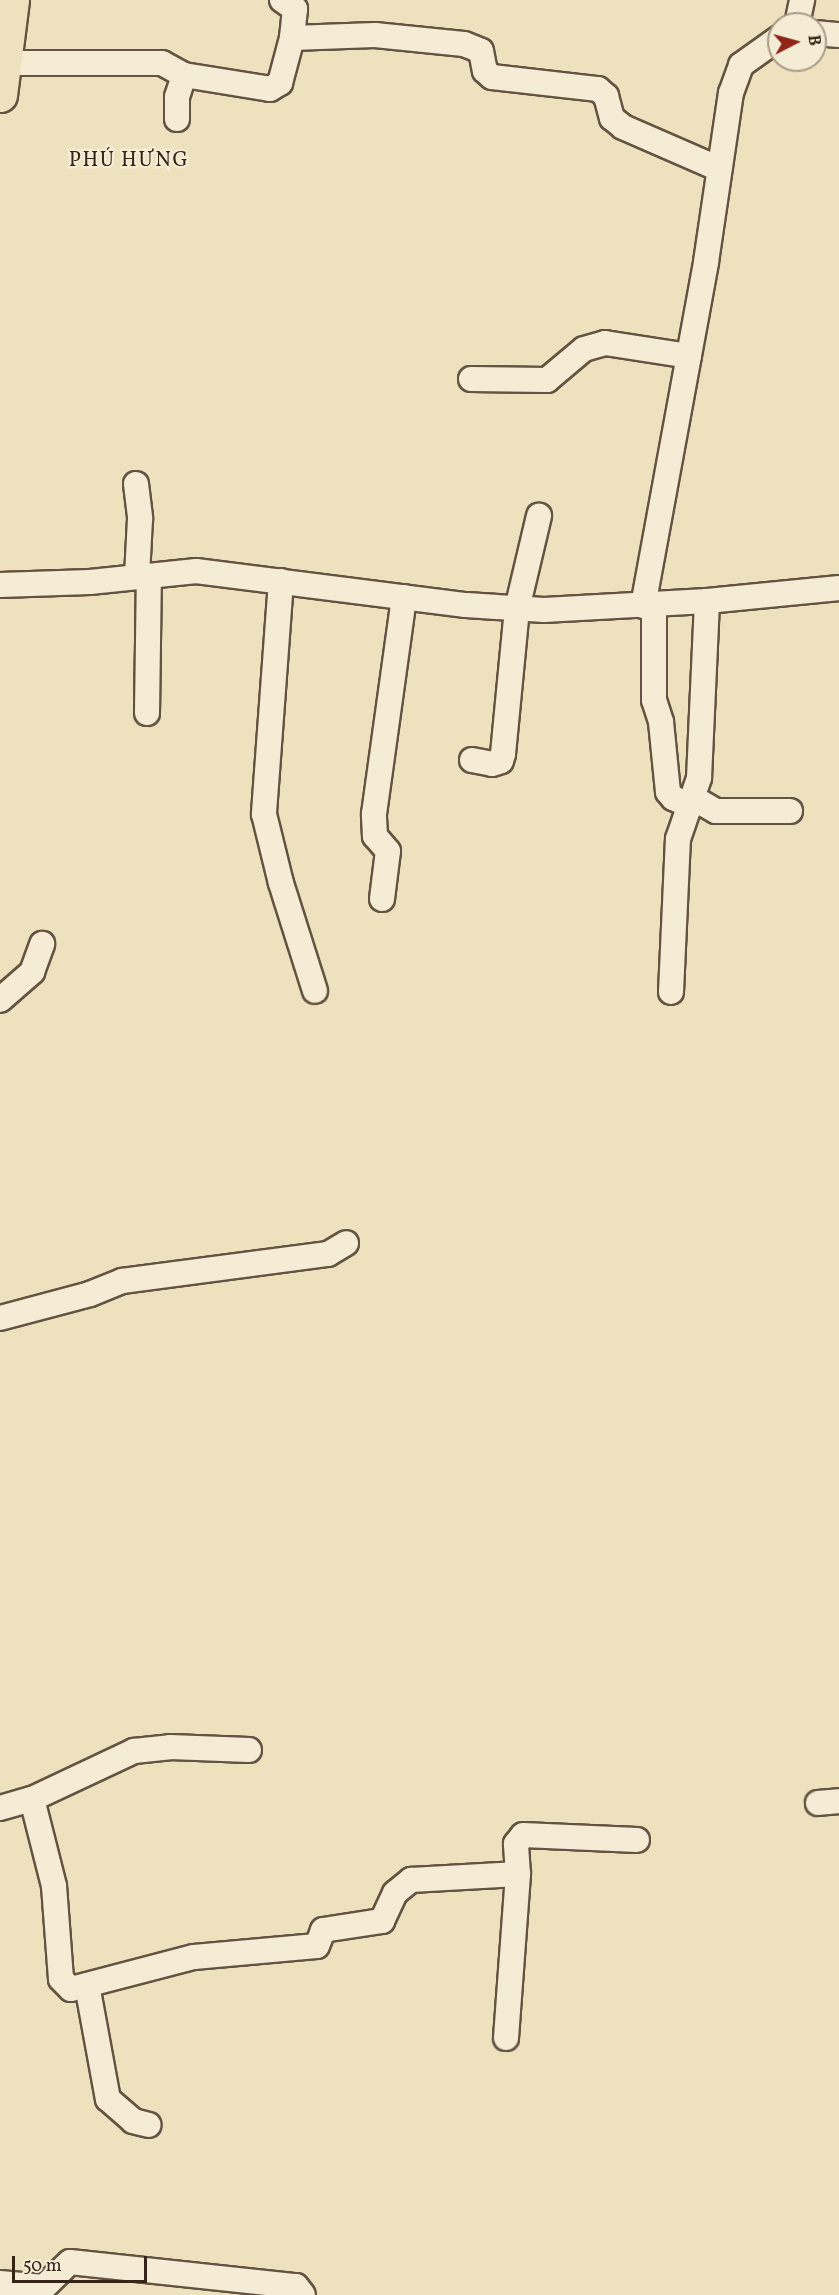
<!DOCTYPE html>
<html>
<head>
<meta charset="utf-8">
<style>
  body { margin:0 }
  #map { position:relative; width:839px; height:2295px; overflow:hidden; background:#eee1be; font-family:Vollkorn,serif }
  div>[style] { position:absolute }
  .roads { filter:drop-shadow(2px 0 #645342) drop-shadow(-2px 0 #645342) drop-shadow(0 2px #645342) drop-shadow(0 -2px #645342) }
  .minor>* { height:24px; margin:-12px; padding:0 12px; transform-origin:12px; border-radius:12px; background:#f4ecd5 }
  .highway>* { height:33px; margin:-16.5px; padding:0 16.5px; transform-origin:16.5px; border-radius:16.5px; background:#eee1be }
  span { translate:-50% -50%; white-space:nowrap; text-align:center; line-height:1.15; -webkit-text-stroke:4.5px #f4ecd5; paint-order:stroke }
  .quarter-label { font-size:21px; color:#362418; letter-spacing:1.5px }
  .north { position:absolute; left:767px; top:12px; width:60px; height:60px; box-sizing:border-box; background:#f4ecd5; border:2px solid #a89c89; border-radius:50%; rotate:84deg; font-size:16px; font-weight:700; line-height:24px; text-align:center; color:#362418 }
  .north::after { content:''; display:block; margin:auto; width:21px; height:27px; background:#8f2418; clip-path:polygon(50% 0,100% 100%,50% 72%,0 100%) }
  .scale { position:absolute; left:12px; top:2256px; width:135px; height:27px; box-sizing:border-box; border:3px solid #362418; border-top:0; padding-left:8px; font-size:18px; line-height:21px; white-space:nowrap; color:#362418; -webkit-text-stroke:4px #f4ecd5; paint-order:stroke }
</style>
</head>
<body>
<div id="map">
  <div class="roads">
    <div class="minor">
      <div style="left:282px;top:0;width:16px;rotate:35deg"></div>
      <div style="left:295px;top:9px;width:29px;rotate:96deg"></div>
      <div style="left:292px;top:38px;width:83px;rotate:-2.1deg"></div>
      <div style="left:375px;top:35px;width:89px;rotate:5.8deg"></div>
      <div style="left:464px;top:44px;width:18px;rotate:22deg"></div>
      <div style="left:481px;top:51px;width:20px;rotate:79deg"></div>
      <div style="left:485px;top:71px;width:9px;rotate:41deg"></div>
      <div style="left:492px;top:77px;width:107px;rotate:6.5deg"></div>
      <div style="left:598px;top:89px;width:11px;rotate:41deg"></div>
      <div style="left:606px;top:96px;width:23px;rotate:75deg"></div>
      <div style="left:612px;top:118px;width:14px;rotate:39deg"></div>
      <div style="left:623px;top:127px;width:105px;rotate:23.6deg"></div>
      <div style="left:797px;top:24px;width:25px;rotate:-78deg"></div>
      <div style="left:815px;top:33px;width:24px;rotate:5deg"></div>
      <div style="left:4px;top:63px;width:158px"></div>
      <div style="left:162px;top:63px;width:25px;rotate:29deg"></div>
      <div style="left:184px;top:75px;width:87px;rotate:9.2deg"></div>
      <div style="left:270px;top:89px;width:12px;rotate:-31deg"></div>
      <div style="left:280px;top:83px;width:47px;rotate:-75.1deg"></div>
      <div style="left:177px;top:119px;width:22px;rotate:-90deg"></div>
      <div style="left:177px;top:97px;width:23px;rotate:-72deg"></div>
      <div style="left:471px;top:379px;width:76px;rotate:0.8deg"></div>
      <div style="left:547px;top:380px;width:48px;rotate:-40deg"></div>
      <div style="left:584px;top:349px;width:22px;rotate:-16deg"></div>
      <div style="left:605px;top:343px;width:85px;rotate:8.8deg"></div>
      <div style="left:136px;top:484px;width:35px;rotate:83deg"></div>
      <div style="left:140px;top:519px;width:58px;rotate:93deg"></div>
      <div style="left:281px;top:581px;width:234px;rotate:94.2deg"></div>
      <div style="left:264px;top:814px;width:71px;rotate:76.2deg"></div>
      <div style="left:281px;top:883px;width:113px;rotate:72.5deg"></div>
      <div style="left:0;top:585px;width:90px;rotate:-1.9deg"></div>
      <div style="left:90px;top:582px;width:107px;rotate:-5.9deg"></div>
      <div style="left:196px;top:571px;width:272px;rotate:7.2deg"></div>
      <div style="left:466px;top:605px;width:78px;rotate:3.7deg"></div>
      <div style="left:544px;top:610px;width:163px;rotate:-3.2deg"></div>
      <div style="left:707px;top:601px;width:133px;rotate:-5.6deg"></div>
      <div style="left:654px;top:604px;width:96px;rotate:90deg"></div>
      <div style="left:654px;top:700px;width:23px;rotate:72deg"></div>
      <div style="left:661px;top:722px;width:70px;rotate:84.3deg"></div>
      <div style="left:668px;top:792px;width:8px;rotate:50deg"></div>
      <div style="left:673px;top:798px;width:20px;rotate:24deg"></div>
      <div style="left:643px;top:606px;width:350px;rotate:-79.6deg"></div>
      <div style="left:706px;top:262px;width:171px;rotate:-81.6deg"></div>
      <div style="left:731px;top:93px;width:30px;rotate:-70deg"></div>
      <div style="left:741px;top:65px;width:47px;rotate:-35.4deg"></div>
      <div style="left:147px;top:713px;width:137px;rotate:-89.2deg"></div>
      <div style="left:472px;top:760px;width:20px;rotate:11deg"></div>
      <div style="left:492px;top:764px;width:9px;rotate:-18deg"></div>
      <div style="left:501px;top:761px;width:7px;rotate:-74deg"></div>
      <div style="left:503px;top:754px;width:146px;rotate:-84.5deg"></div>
      <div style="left:517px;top:609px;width:96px;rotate:-76.7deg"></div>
      <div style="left:695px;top:799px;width:24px;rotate:30deg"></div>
      <div style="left:716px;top:811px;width:74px"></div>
      <div style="left:382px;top:899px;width:48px;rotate:-82.9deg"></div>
      <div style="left:388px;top:851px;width:20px;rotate:-131deg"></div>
      <div style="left:375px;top:836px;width:22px;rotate:-93deg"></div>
      <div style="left:374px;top:814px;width:219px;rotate:-82.1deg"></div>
      <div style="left:671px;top:992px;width:153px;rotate:-87.4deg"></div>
      <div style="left:678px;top:839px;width:65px;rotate:-71deg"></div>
      <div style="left:699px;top:778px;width:177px;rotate:-87.4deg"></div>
      <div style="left:0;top:1000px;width:43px;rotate:-41.2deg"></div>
      <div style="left:32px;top:972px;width:30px;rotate:-70deg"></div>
      <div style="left:0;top:1318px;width:93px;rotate:-14.9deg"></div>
      <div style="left:90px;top:1294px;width:35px;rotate:-22deg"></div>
      <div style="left:122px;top:1281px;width:208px;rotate:-7.5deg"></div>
      <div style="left:328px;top:1254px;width:21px;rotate:-31deg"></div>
      <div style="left:32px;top:1799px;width:113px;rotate:-25.2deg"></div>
      <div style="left:134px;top:1751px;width:36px;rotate:-6deg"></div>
      <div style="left:170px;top:1747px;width:79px;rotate:2.2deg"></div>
      <div style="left:818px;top:1803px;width:21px;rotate:-5deg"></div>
      <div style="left:0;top:1808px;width:33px;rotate:-16deg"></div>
      <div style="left:32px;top:1799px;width:90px;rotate:75.8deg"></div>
      <div style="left:54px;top:1886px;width:93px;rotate:85.7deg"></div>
      <div style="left:61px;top:1979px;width:14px;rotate:45deg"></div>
      <div style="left:71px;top:1989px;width:127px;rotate:-14.6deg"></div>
      <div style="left:194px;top:1957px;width:123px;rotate:-5.1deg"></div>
      <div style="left:317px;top:1946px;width:17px;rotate:-69deg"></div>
      <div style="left:323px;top:1930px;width:60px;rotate:-8.7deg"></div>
      <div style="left:382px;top:1921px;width:31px;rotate:-65deg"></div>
      <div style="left:395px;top:1893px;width:21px;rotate:-39deg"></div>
      <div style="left:411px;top:1880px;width:107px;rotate:-3.2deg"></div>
      <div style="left:518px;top:1874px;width:30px;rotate:-94deg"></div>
      <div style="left:516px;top:1844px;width:11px;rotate:-52deg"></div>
      <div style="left:523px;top:1835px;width:114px;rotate:2.5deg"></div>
      <div style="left:87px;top:1985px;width:116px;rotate:79.6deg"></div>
      <div style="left:108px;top:2099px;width:33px;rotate:41deg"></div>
      <div style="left:133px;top:2121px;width:16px;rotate:14deg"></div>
      <div style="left:506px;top:2038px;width:164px;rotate:-85.8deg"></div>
      <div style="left:0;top:2283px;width:44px;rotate:5.2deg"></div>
      <div style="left:44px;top:2287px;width:36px;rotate:-44deg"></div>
      <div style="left:70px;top:2262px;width:227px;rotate:6.1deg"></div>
      <div style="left:296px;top:2286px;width:11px;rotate:52deg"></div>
    </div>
    <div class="highway">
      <div style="left:0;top:95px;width:96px;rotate:-82.8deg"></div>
    </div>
  </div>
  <div class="quarter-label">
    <span style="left:129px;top:161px">PHÚ HƯNG</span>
  </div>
  <div class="north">B</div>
  <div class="scale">50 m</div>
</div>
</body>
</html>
